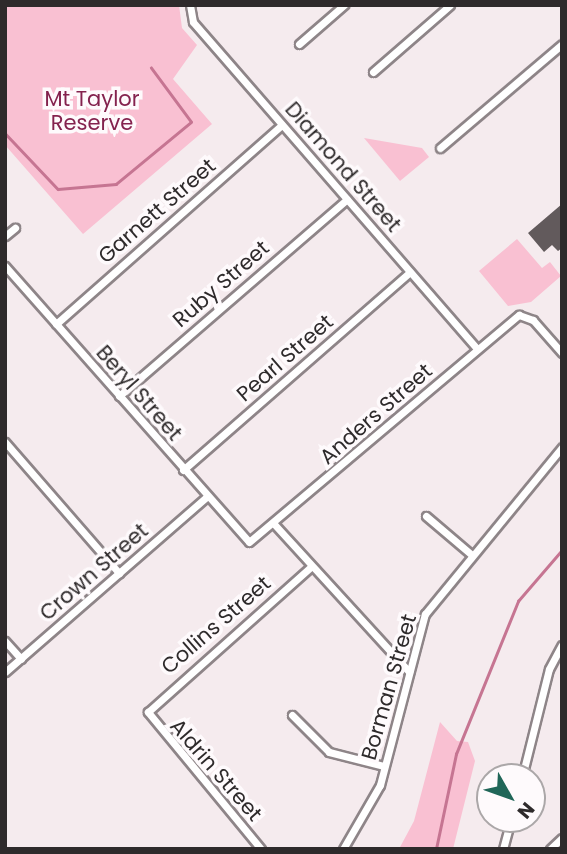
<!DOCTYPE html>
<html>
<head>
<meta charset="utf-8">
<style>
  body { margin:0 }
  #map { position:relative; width:567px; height:854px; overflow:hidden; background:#f5ebee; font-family:Poppins,sans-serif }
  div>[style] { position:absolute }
  .green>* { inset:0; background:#f9c0d2 }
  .stream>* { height:2.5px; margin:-1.25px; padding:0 1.25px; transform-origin:1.25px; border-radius:1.25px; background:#c67592 }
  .building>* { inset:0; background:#625a5c }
  .roads { filter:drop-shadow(2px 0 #8e8588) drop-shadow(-2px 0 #8e8588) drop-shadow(0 2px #8e8588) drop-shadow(0 -2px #8e8588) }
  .minor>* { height:7px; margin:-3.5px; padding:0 3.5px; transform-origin:3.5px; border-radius:3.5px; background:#fff }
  span { translate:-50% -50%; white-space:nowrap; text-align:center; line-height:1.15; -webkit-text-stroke:7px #fefafc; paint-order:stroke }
  .park-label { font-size:21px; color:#84224e }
  .street-label { font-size:21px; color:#2e2a2b }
  .frame { position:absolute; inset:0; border:7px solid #2e2a2b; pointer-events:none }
  .north { position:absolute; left:476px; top:763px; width:70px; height:70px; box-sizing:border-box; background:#fefafc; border:2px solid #aba7a8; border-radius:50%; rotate:130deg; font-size:19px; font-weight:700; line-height:28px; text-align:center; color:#2e2a2b }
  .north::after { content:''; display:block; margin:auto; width:24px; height:32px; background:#206658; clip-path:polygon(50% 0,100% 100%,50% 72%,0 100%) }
</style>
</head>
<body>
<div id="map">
  <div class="green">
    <div style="clip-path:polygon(5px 5px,179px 5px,182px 28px,197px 45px,173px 79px,212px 124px,83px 234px,5px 145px)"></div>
    <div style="clip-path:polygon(364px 138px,422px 148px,429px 157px,400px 181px)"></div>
    <div style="clip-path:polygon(517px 239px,542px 268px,550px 262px,561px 276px,531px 302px,508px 306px,479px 271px)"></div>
    <div style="clip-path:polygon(440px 722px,457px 741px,468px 742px,475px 761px,453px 849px,399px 849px,414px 821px)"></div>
  </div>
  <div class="stream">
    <div style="left:5px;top:133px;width:77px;rotate:46.6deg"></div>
    <div style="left:58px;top:189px;width:58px;rotate:-4.9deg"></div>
    <div style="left:116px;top:184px;width:97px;rotate:-39.6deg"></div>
    <div style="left:191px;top:122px;width:67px;rotate:-126.5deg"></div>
    <div style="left:436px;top:849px;width:97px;rotate:-78.1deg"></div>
    <div style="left:456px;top:754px;width:165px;rotate:-67.9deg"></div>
    <div style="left:518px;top:601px;width:67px;rotate:-49.2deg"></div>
  </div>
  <div class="building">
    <div style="clip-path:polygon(562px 204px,562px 248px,558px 251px,552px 245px,544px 252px,528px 233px)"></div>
  </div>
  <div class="roads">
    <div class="minor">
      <div style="left:190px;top:5px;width:17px;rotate:80deg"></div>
      <div style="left:193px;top:22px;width:433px;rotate:49deg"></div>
      <div style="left:299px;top:44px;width:60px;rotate:-40.9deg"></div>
      <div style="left:373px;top:72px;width:102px;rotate:-41deg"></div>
      <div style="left:440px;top:148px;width:160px;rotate:-40.4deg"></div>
      <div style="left:5px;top:236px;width:13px;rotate:-39deg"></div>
      <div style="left:5px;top:266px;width:368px;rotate:48.5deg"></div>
      <div style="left:249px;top:542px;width:353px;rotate:-40.1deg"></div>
      <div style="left:519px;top:315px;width:15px;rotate:20deg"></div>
      <div style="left:533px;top:320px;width:44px;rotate:48.7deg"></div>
      <div style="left:56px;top:324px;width:301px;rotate:-41.4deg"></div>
      <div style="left:119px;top:396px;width:301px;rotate:-40.8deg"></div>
      <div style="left:5px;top:442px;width:174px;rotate:49deg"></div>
      <div style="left:183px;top:470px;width:301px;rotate:-41.1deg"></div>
      <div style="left:426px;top:516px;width:60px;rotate:40.3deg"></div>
      <div style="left:275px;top:525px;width:199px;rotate:47.6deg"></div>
      <div style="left:5px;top:641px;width:24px;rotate:48deg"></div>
      <div style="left:5px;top:672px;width:267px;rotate:-41deg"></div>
      <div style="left:292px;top:715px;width:52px;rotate:45deg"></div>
      <div style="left:329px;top:752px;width:57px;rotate:14.3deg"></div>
      <div style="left:522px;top:777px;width:111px;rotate:-76deg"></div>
      <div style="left:549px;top:669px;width:27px;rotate:-62deg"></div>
      <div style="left:261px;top:849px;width:178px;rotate:-129.5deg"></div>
      <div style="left:148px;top:712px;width:218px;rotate:-41.7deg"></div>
      <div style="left:343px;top:849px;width:74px;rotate:-60deg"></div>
      <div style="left:380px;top:785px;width:177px;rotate:-75.3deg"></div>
      <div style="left:425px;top:614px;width:216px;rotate:-50.6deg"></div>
      <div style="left:503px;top:849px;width:31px;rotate:-75deg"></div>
      <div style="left:550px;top:849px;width:16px;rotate:-43deg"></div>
    </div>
  </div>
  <div class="park-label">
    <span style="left:92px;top:111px">Mt Taylor<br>Reserve</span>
  </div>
  <div class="street-label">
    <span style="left:343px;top:167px;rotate:49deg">Diamond Street</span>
    <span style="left:157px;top:211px;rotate:-41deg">Garnett Street</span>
    <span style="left:221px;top:284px;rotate:-41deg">Ruby Street</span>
    <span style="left:285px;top:358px;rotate:-41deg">Pearl Street</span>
    <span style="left:139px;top:393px;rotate:49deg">Beryl Street</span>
    <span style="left:376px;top:414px;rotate:-41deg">Anders Street</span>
    <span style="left:94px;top:572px;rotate:-41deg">Crown Street</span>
    <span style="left:216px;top:625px;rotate:-41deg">Collins Street</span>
    <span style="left:389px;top:687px;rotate:-74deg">Borman Street</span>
    <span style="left:216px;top:770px;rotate:49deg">Aldrin Street</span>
  </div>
  <div class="frame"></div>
  <div class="north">N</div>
</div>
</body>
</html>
